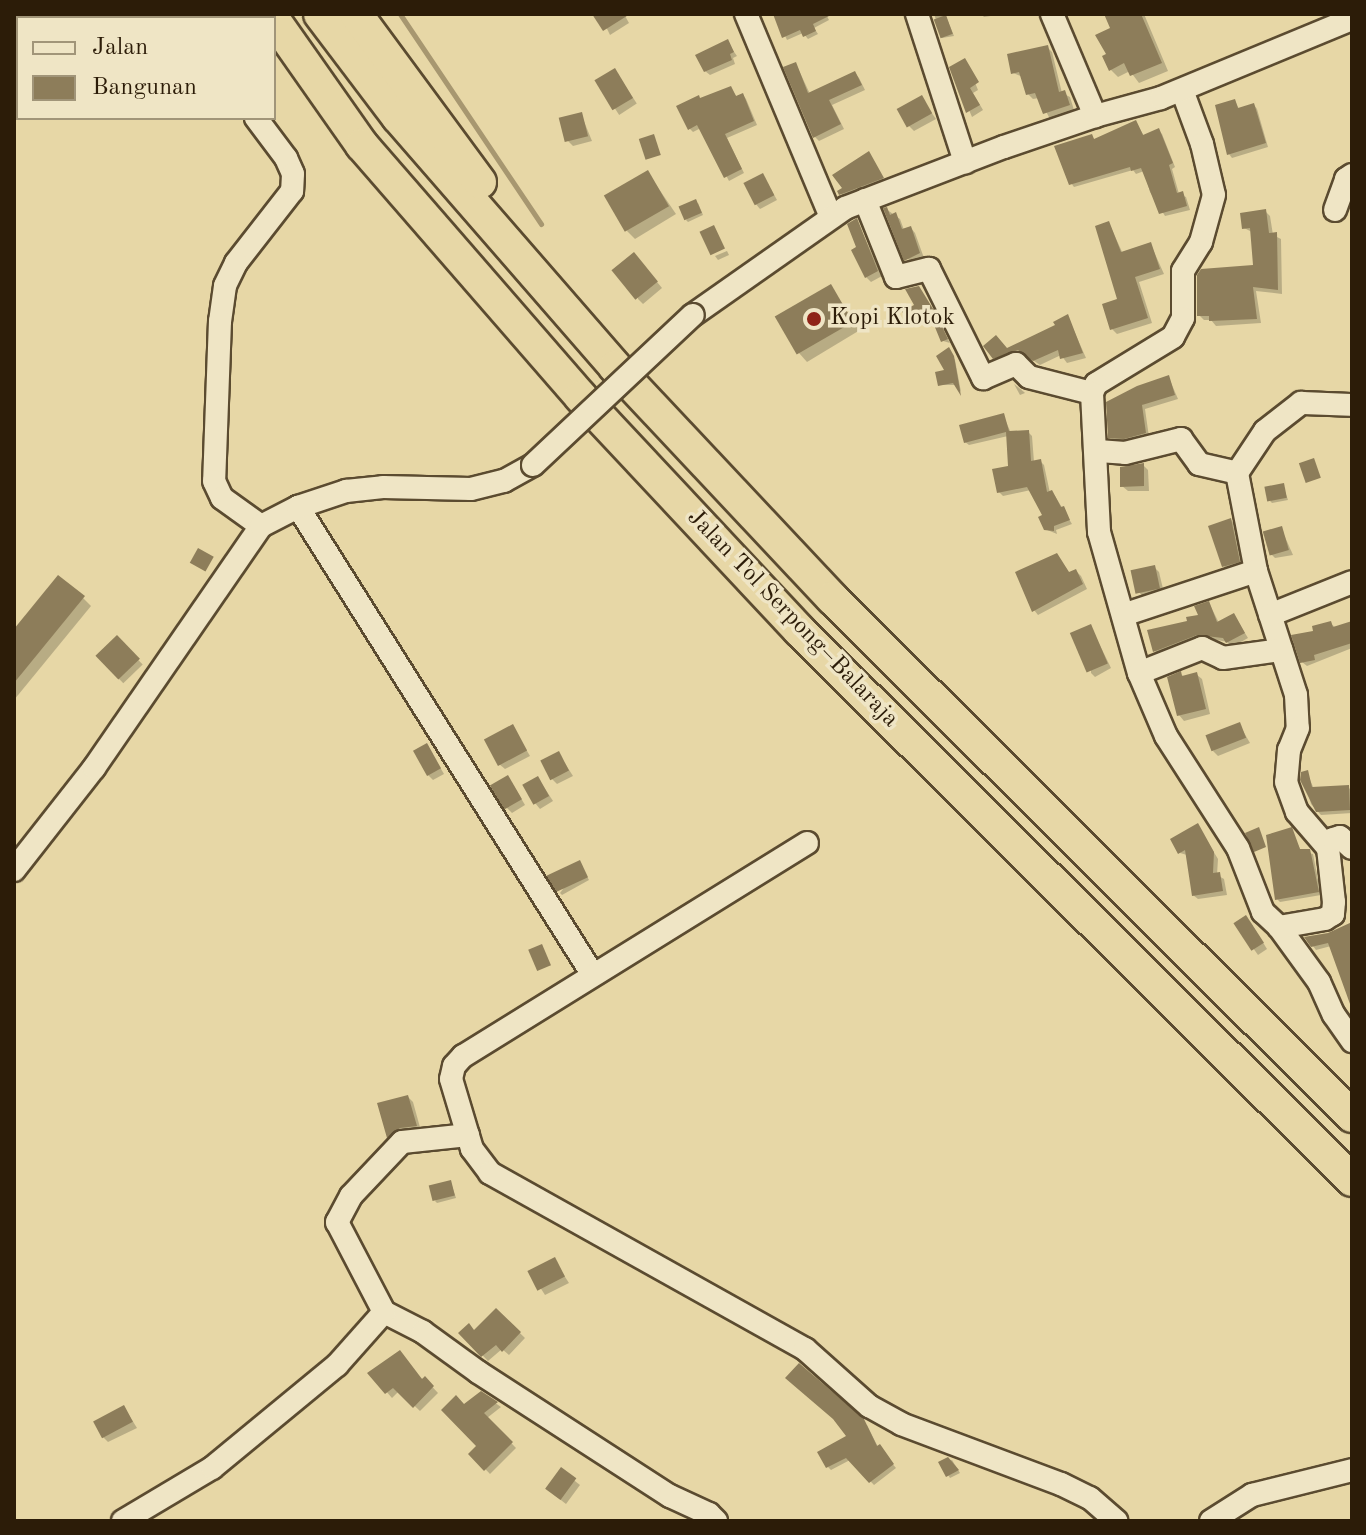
<!DOCTYPE html>
<html>
<head>
<meta charset="utf-8">
<style>
  body { margin:0 }
  #map { position:relative; width:1366px; height:1535px; overflow:hidden; background:#e7d7a6; font-family:"Old Standard TT",serif }
  div>[style] { position:absolute }
  .shadow>* { inset:0; background:#0003; transform-origin:0 0 }
  .stream>* { height:5px; margin:-2.5px; padding:0 2.5px; transform-origin:2.5px; border-radius:2.5px; background:#a79770 }
  .building>* { inset:0; background:#8d7d5a; transform-origin:0 0 }
  .roads { filter:drop-shadow(2px 0 #5b4b30) drop-shadow(-2px 0 #5b4b30) drop-shadow(0 2px #5b4b30) drop-shadow(0 -2px #5b4b30) }
  .minor>* { height:22px; margin:-11px; padding:0 11px; transform-origin:11px; border-radius:11px; background:#efe5c5 }
  .highway>* { height:32px; margin:-16px; padding:0 16px; transform-origin:16px; border-radius:16px; background:#e7d7a6 }
  .bridges { filter:drop-shadow(2px 0 #5b4b30) drop-shadow(-2px 0 #5b4b30) drop-shadow(0 2px #5b4b30) drop-shadow(0 -2px #5b4b30) }
  .minor-bridge>* { height:22px; margin:-11px; padding:0 11px; transform-origin:11px; border-radius:11px; background:#efe5c5 }
  .dots>* { width:22px; height:22px; translate:-50% -50%; box-sizing:border-box; border:4px solid #efe5c5; border-radius:50% }
  span { translate:-50% -50%; white-space:nowrap; text-align:center; line-height:1.15; -webkit-text-stroke:7px #efe5c5; paint-order:stroke }
  .poi-label { font-size:24px; color:#2c1c08 }
  .left { translate:0 -50%; text-align:left }
  .street-label { font-size:24px; color:#2c1c08 }
  .frame { position:absolute; inset:0; border:16px solid #2c1c08; pointer-events:none }
  .legend { position:absolute; left:16px; top:16px; width:260px; height:104px; box-sizing:border-box; background:#efe5c5; border:2px solid #a19579; margin:0; padding:10px 14px; list-style:none; font-size:24px; color:#2c1c08 }
  .legend li { display:flex; align-items:center; gap:16px; height:40px }
  .legend b { width:40px; border:2px solid #a19579 }
</style>
</head>
<body>
<div id="map">
  <div class="shadow">
    <div style="clip-path:polygon(600px 14px,624px 14px,629px 23px,610px 35px)"></div>
    <div style="clip-path:polygon(775px 14px,826px 14px,829px 20px,814px 28px,818px 34px,808px 39px,803px 33px,787px 40px)"></div>
    <div style="clip-path:polygon(934px 14px,945px 14px,954px 36px,942px 38px)"></div>
    <div style="clip-path:polygon(981px 14px,1004px 14px,984px 17px)"></div>
    <div style="clip-path:polygon(1106px 14px,1144px 14px,1168px 71px,1139px 83px,1130px 71px,1118px 77px,1110px 69px,1112px 28px)"></div>
    <div style="clip-path:polygon(727px 42px,737px 56px,733px 58px,735px 64px,710px 75px,705px 71px)"></div>
    <div style="clip-path:polygon(1047px 47px,1052px 52px,1062px 93px,1070px 97px,1074px 110px,1050px 119px,1039px 98px,1033px 99px,1028px 94px,1023px 77px,1013px 73px)"></div>
    <div style="clip-path:polygon(796px 64px,810px 94px,855px 73px,859px 78px,865px 90px,832px 105px,844px 129px,819px 141px,815px 137px)"></div>
    <div style="clip-path:polygon(968px 65px,978px 90px,973px 93px,983px 110px,972px 117px,951px 68px)"></div>
    <div style="left:615px;top:70px;width:40px;height:21px;rotate:57deg"></div>
    <div style="clip-path:polygon(731px 89px,737px 97px,743px 95px,746px 99px,757px 125px,727px 138px,744px 173px,729px 181px,701px 128px,693px 132px,689px 128px)"></div>
    <div style="clip-path:polygon(921px 98px,936px 119px,914px 131px,909px 126px)"></div>
    <div style="clip-path:polygon(1235px 101px,1239px 109px,1254px 105px,1257px 109px,1268px 147px,1232px 158px,1229px 154px)"></div>
    <div style="clip-path:polygon(581px 114px,592px 141px,573px 146px,568px 141px)"></div>
    <div style="clip-path:polygon(1136px 122px,1144px 136px,1158px 130px,1162px 134px,1175px 167px,1172px 169px,1179px 194px,1186px 197px,1190px 210px,1165px 216px,1150px 192px,1144px 171px,1136px 174px,1133px 170px,1074px 187px,1071px 183px,1091px 136px,1095px 140px)"></div>
    <div style="clip-path:polygon(870px 156px,884px 180px,843px 196px,839px 192px)"></div>
    <div style="clip-path:polygon(648px 173px,676px 214px,635px 239px,627px 231px)"></div>
    <div style="clip-path:polygon(763px 175px,777px 200px,760px 209px,755px 203px)"></div>
    <div style="clip-path:polygon(698px 203px,703px 215px,688px 222px,686px 220px)"></div>
    <div style="clip-path:polygon(886px 209px,900px 219px,904px 230px,911px 228px,915px 233px,924px 258px,912px 263px,907px 258px)"></div>
    <div style="clip-path:polygon(1265px 211px,1270px 216px,1273px 235px,1281px 239px,1282px 294px,1256px 291px,1261px 323px,1216px 326px,1211px 320px,1204px 320px,1199px 315px,1255px 267px,1252px 232px,1244px 228px)"></div>
    <div style="clip-path:polygon(857px 221px,882px 276px,871px 282px,866px 277px,859px 248px)"></div>
    <div style="clip-path:polygon(1109px 223px,1123px 254px,1151px 245px,1164px 274px,1139px 282px,1152px 323px,1117px 334px,1112px 329px,1119px 301px)"></div>
    <div style="clip-path:polygon(727px 251px,729px 255px,718px 260px,715px 256px)"></div>
    <div style="clip-path:polygon(639px 260px,662px 288px,643px 304px,638px 299px)"></div>
    <div style="clip-path:polygon(830px 286px,860px 330px,807px 362px,799px 353px)"></div>
    <div style="clip-path:polygon(922px 292px,950px 343px,943px 341px,934px 318px,914px 327px,910px 324px)"></div>
    <div style="clip-path:polygon(1068px 317px,1086px 358px,1067px 363px,1061px 355px,1040px 365px,1024px 354px,999px 363px,994px 357px,1057px 326px)"></div>
    <div style="clip-path:polygon(950px 352px,955px 360px,961px 392px,956px 385px,940px 385px,948px 371px)"></div>
    <div style="clip-path:polygon(1169px 378px,1178px 399px,1145px 409px,1149px 437px,1114px 441px,1110px 437px)"></div>
    <div style="clip-path:polygon(1014px 384px,1024px 392px,1025px 393px,1020px 395px)"></div>
    <div style="clip-path:polygon(1003px 415px,1011px 433px,1028px 432px,1032px 436px,1034px 462px,1040px 461px,1044px 465px,1050px 493px,1055px 496px,1072px 524px,1056px 530px,1057px 534px,1045px 529px,1045px 516px,1031px 490px,1003px 496px,999px 492px,1010px 467px,1008px 436px,969px 445px,965px 442px)"></div>
    <div style="clip-path:polygon(1143px 465px,1148px 470px,1149px 491px,1128px 491px,1122px 486px)"></div>
    <div style="clip-path:polygon(1283px 486px,1288px 500px,1272px 503px,1270px 501px)"></div>
    <div style="clip-path:polygon(1231px 520px,1236px 525px,1244px 567px,1229px 572px,1224px 566px)"></div>
    <div style="clip-path:polygon(1281px 528px,1293px 555px,1275px 558px,1269px 552px)"></div>
    <div style="clip-path:polygon(1057px 555px,1070px 574px,1076px 571px,1081px 576px,1087px 589px,1038px 615px,1034px 610px)"></div>
    <div style="clip-path:polygon(1154px 567px,1159px 572px,1164px 593px,1144px 598px,1139px 592px)"></div>
    <div style="clip-path:polygon(83px 598px,91px 606px,14px 700px,14px 632px)"></div>
    <div style="clip-path:polygon(1209px 603px,1219px 623px,1234px 615px,1248px 638px,1232px 647px,1227px 642px,1208px 638px,1159px 656px,1155px 651px,1150px 632px,1190px 622px,1200px 616px)"></div>
    <div style="clip-path:polygon(1330px 623px,1336px 628px,1352px 623px,1352px 648px,1307px 666px,1302px 662px,1316px 633px)"></div>
    <div style="clip-path:polygon(1091px 627px,1111px 668px,1095px 677px,1091px 673px)"></div>
    <div style="left:117px;top:638px;width:37px;height:27px;rotate:46deg"></div>
    <div style="clip-path:polygon(1181px 674px,1184px 677px,1196px 674px,1202px 679px,1210px 714px,1184px 721px,1179px 715px)"></div>
    <div style="clip-path:polygon(1239px 724px,1250px 743px,1218px 756px,1213px 751px)"></div>
    <div style="clip-path:polygon(513px 727px,530px 756px,505px 769px,499px 764px)"></div>
    <div style="clip-path:polygon(427px 745px,444px 774px,433px 780px,428px 775px)"></div>
    <div style="clip-path:polygon(559px 754px,573px 776px,557px 784px,552px 779px)"></div>
    <div style="clip-path:polygon(1307px 773px,1314px 789px,1348px 787px,1352px 791px,1352px 813px,1321px 815px,1311px 804px,1303px 774px)"></div>
    <div style="clip-path:polygon(538px 778px,553px 801px,540px 809px,535px 803px)"></div>
    <div style="clip-path:polygon(512px 783px,525px 805px,512px 813px,507px 808px)"></div>
    <div style="clip-path:polygon(1198px 826px,1218px 859px,1217px 875px,1224px 879px,1227px 895px,1198px 899px,1193px 895px,1187px 855px,1180px 853px)"></div>
    <div style="clip-path:polygon(1291px 830px,1301px 851px,1313px 854px,1321px 895px,1280px 902px,1277px 899px)"></div>
    <div style="clip-path:polygon(581px 865px,589px 880px,562px 895px,560px 893px)"></div>
    <div style="clip-path:polygon(1251px 923px,1267px 949px,1258px 955px,1236px 924px)"></div>
    <div style="clip-path:polygon(1352px 924px,1352px 998px,1331px 946px,1316px 950px,1313px 946px)"></div>
    <div style="clip-path:polygon(408px 1097px,413px 1102px,421px 1131px,393px 1142px,388px 1137px)"></div>
    <div style="clip-path:polygon(451px 1183px,456px 1198px,437px 1203px,435px 1201px)"></div>
    <div style="clip-path:polygon(554px 1260px,569px 1283px,545px 1295px,531px 1273px)"></div>
    <div style="clip-path:polygon(496px 1310px,525px 1338px,509px 1355px,502px 1349px,488px 1361px,461px 1333px,475px 1332px)"></div>
    <div style="clip-path:polygon(370px 1373px,425px 1379px,438px 1393px,420px 1411px,399px 1391px,392px 1398px)"></div>
    <div style="clip-path:polygon(481px 1393px,501px 1407px,487px 1418px,516px 1448px,490px 1474px,471px 1454px,479px 1446px,464px 1407px)"></div>
    <div style="clip-path:polygon(124px 1407px,137px 1428px,108px 1442px,103px 1437px)"></div>
    <div style="clip-path:polygon(867px 1425px,878px 1447px,896px 1468px,874px 1485px,850px 1460px,831px 1470px,828px 1467px)"></div>
    <div style="clip-path:polygon(952px 1460px,960px 1473px,950px 1478px,941px 1464px)"></div>
    <div style="clip-path:polygon(561px 1470px,580px 1485px,566px 1504px,553px 1494px)"></div>
  </div>
  <div class="stream">
    <div style="left:400px;top:14px;width:253px;rotate:56.1deg"></div>
  </div>
  <div class="building">
    <div style="clip-path:polygon(592px 14px,630px 14px,603px 31px)"></div>
    <div style="clip-path:polygon(773px 14px,833px 14px,813px 24px,816px 31px,803px 37px,800px 30px,782px 38px)"></div>
    <div style="clip-path:polygon(1104px 14px,1141px 14px,1162px 63px,1130px 76px,1124px 63px,1109px 71px,1102px 56px,1106px 54px,1095px 35px,1110px 28px)"></div>
    <div style="left:946px;top:15px;width:20px;height:13px;rotate:70deg"></div>
    <div style="clip-path:polygon(728px 39px,734px 52px,730px 54px,732px 60px,704px 72px,695px 55px)"></div>
    <div style="clip-path:polygon(1048px 45px,1059px 92px,1065px 90px,1070px 105px,1043px 114px,1035px 93px,1026px 95px,1019px 72px,1011px 74px,1007px 54px)"></div>
    <div style="clip-path:polygon(965px 58px,979px 82px,970px 88px,980px 105px,966px 113px,949px 67px)"></div>
    <div style="clip-path:polygon(796px 62px,808px 93px,855px 71px,862px 85px,829px 100px,841px 124px,813px 138px,783px 67px)"></div>
    <div style="left:615px;top:68px;width:35px;height:24px;rotate:59deg"></div>
    <div style="clip-path:polygon(731px 86px,736px 96px,743px 93px,754px 121px,725px 134px,742px 169px,724px 178px,697px 125px,688px 130px,676px 106px,699px 95px,700px 98px)"></div>
    <div style="left:922px;top:95px;width:21px;height:29px;rotate:61deg"></div>
    <div style="clip-path:polygon(1235px 99px,1238px 108px,1254px 103px,1266px 143px,1227px 155px,1215px 105px)"></div>
    <div style="left:582px;top:112px;width:25px;height:24px;rotate:76deg"></div>
    <div style="clip-path:polygon(1136px 120px,1143px 135px,1159px 128px,1173px 163px,1169px 165px,1177px 193px,1183px 191px,1187px 206px,1159px 214px,1141px 168px,1131px 171px,1130px 167px,1069px 185px,1054px 146px,1092px 134px,1094px 139px)"></div>
    <div style="left:654px;top:134px;width:22px;height:16px;rotate:72deg"></div>
    <div style="clip-path:polygon(869px 151px,884px 178px,839px 195px,837px 191px,842px 188px,832px 175px)"></div>
    <div style="left:648px;top:170px;width:42px;height:51px;rotate:60deg"></div>
    <div style="left:763px;top:173px;width:25px;height:22px;rotate:63deg"></div>
    <div style="left:696px;top:199px;width:15px;height:19px;rotate:67deg"></div>
    <div style="clip-path:polygon(887px 207px,890px 215px,896px 212px,902px 229px,911px 226px,920px 253px,904px 261px,883px 208px)"></div>
    <div style="clip-path:polygon(1266px 209px,1269px 233px,1277px 232px,1278px 290px,1253px 287px,1257px 319px,1209px 321px,1209px 316px,1197px 316px,1197px 275px,1201px 269px,1253px 265px,1250px 228px,1242px 229px,1240px 213px)"></div>
    <div style="clip-path:polygon(857px 218px,878px 271px,865px 278px,851px 250px,856px 247px,847px 224px)"></div>
    <div style="clip-path:polygon(1109px 221px,1121px 252px,1151px 242px,1160px 269px,1135px 277px,1148px 318px,1110px 330px,1102px 304px,1117px 299px,1095px 226px)"></div>
    <div style="left:714px;top:225px;width:26px;height:16px;rotate:65deg"></div>
    <div style="left:634px;top:252px;width:38px;height:29px;rotate:51deg"></div>
    <div style="left:831px;top:284px;width:44px;height:65px;rotate:60deg"></div>
    <div style="clip-path:polygon(919px 286px,935px 312px,948px 339px,941px 342px,930px 315px,908px 325px,902px 311px,914px 305px,905px 289px)"></div>
    <div style="clip-path:polygon(1068px 314px,1083px 353px,1060px 359px,1058px 350px,1033px 361px,1018px 350px,993px 359px,983px 346px,996px 335px,1007px 348px,1055px 325px,1053px 322px)"></div>
    <div style="clip-path:polygon(949px 347px,954px 356px,961px 396px,953px 383px,938px 386px,935px 372px,944px 370px,936px 356px)"></div>
    <div style="clip-path:polygon(1169px 375px,1175px 395px,1142px 405px,1146px 433px,1124px 439px,1108px 438px,1106px 402px,1137px 386px)"></div>
    <div style="clip-path:polygon(1004px 413px,1009px 431px,1029px 430px,1031px 461px,1041px 459px,1047px 492px,1052px 490px,1061px 507px,1064px 506px,1070px 520px,1054px 526px,1054px 531px,1044px 530px,1038px 517px,1042px 515px,1027px 487px,997px 493px,992px 469px,1008px 466px,1006px 432px,964px 443px,959px 425px)"></div>
    <div style="left:1314px;top:458px;width:21px;height:16px;rotate:71deg"></div>
    <div style="clip-path:polygon(1144px 463px,1144px 486px,1120px 487px,1120px 467px)"></div>
    <div style="left:1284px;top:483px;width:15px;height:20px;rotate:79deg"></div>
    <div style="clip-path:polygon(1231px 518px,1240px 562px,1222px 567px,1208px 526px)"></div>
    <div style="left:1282px;top:526px;width:25px;height:20px;rotate:74deg"></div>
    <div style="left:198px;top:548px;width:18px;height:17px;rotate:29deg"></div>
    <div style="clip-path:polygon(1057px 553px,1069px 572px,1076px 569px,1083px 584px,1032px 612px,1015px 572px)"></div>
    <div style="left:1155px;top:565px;width:24px;height:25px;rotate:78deg"></div>
    <div style="clip-path:polygon(58px 575px,85px 596px,14px 683px,14px 629px)"></div>
    <div style="clip-path:polygon(1209px 601px,1217px 622px,1234px 613px,1245px 633px,1226px 643px,1223px 638px,1197px 635px,1153px 652px,1147px 630px,1187px 621px,1186px 617px,1198px 615px,1194px 606px)"></div>
    <div style="clip-path:polygon(1331px 621px,1333px 627px,1352px 621px,1352px 643px,1314px 655px,1315px 660px,1300px 663px,1291px 635px,1313px 631px,1312px 626px)"></div>
    <div style="left:1091px;top:624px;width:43px;height:23px;rotate:67deg"></div>
    <div style="left:117px;top:635px;width:33px;height:30px;rotate:46deg"></div>
    <div style="clip-path:polygon(1181px 671px,1182px 676px,1197px 672px,1206px 709px,1177px 716px,1167px 677px)"></div>
    <div style="left:1240px;top:722px;width:17px;height:37px;rotate:69deg"></div>
    <div style="left:513px;top:724px;width:30px;height:33px;rotate:62deg"></div>
    <div style="left:427px;top:743px;width:29px;height:16px;rotate:61deg"></div>
    <div style="left:559px;top:751px;width:22px;height:21px;rotate:63deg"></div>
    <div style="clip-path:polygon(1308px 770px,1312px 787px,1349px 785px,1350px 810px,1316px 812px,1300px 780px,1301px 772px)"></div>
    <div style="left:508px;top:775px;width:28px;height:21px;rotate:60deg"></div>
    <div style="left:538px;top:776px;width:23px;height:18px;rotate:61deg"></div>
    <div style="clip-path:polygon(1198px 823px,1214px 852px,1213px 873px,1220px 872px,1223px 891px,1192px 896px,1185px 850px,1178px 854px,1170px 839px)"></div>
    <div style="clip-path:polygon(1259px 827px,1266px 847px,1254px 852px,1245px 833px)"></div>
    <div style="clip-path:polygon(1292px 827px,1300px 849px,1310px 849px,1319px 892px,1275px 900px,1266px 835px)"></div>
    <div style="left:580px;top:860px;width:19px;height:37px;rotate:65deg"></div>
    <div style="left:1246px;top:915px;width:33px;height:15px;rotate:57deg"></div>
    <div style="clip-path:polygon(1352px 922px,1352px 1004px,1350px 1004px,1328px 943px,1311px 947px,1304px 937px,1328px 933px)"></div>
    <div style="left:542px;top:944px;width:23px;height:15px;rotate:67deg"></div>
    <div style="clip-path:polygon(408px 1095px,417px 1126px,400px 1128px,387px 1138px,377px 1103px)"></div>
    <div style="left:451px;top:1180px;width:16px;height:23px;rotate:76deg"></div>
    <div style="left:555px;top:1257px;width:22px;height:31px;rotate:63deg"></div>
    <div style="clip-path:polygon(496px 1308px,521px 1332px,502px 1352px,496px 1345px,481px 1357px,458px 1333px,469px 1323px,474px 1330px)"></div>
    <div style="clip-path:polygon(400px 1350px,422px 1379px,425px 1376px,434px 1386px,413px 1408px,393px 1388px,385px 1394px,367px 1373px)"></div>
    <div style="clip-path:polygon(799px 1363px,864px 1419px,877px 1446px,880px 1444px,894px 1464px,869px 1483px,846px 1458px,826px 1468px,817px 1452px,846px 1436px,833px 1419px,785px 1378px)"></div>
    <div style="clip-path:polygon(481px 1391px,498px 1402px,484px 1413px,513px 1442px,484px 1471px,468px 1454px,476px 1446px,441px 1410px,456px 1395px,464px 1404px)"></div>
    <div style="left:124px;top:1405px;width:19px;height:35px;rotate:62deg"></div>
    <div style="clip-path:polygon(948px 1457px,959px 1470px,946px 1477px,938px 1462px)"></div>
    <div style="left:561px;top:1467px;width:19px;height:27px;rotate:36deg"></div>
  </div>
  <div class="roads">
    <div class="minor">
      <div style="left:177px;top:14px;width:5px;rotate:53deg"></div>
      <div style="left:746px;top:14px;width:220px;rotate:67.3deg"></div>
      <div style="left:917px;top:14px;width:156px;rotate:72deg"></div>
      <div style="left:1052px;top:14px;width:111px;rotate:67.1deg"></div>
      <div style="left:1182px;top:90px;width:58px;rotate:69.7deg"></div>
      <div style="left:1202px;top:144px;width:52px;rotate:76.8deg"></div>
      <div style="left:1214px;top:195px;width:49px;rotate:105.5deg"></div>
      <div style="left:1201px;top:242px;width:34px;rotate:122deg"></div>
      <div style="left:1183px;top:271px;width:47px;rotate:90deg"></div>
      <div style="left:1183px;top:318px;width:21px;rotate:118deg"></div>
      <div style="left:1173px;top:337px;width:90px;rotate:148.6deg"></div>
      <div style="left:1096px;top:384px;width:10px;rotate:114deg"></div>
      <div style="left:1092px;top:393px;width:139px;rotate:87.1deg"></div>
      <div style="left:1099px;top:532px;width:147px;rotate:74.2deg"></div>
      <div style="left:1139px;top:673px;width:69px;rotate:66.8deg"></div>
      <div style="left:1166px;top:736px;width:133px;rotate:57.3deg"></div>
      <div style="left:1238px;top:848px;width:69px;rotate:68.7deg"></div>
      <div style="left:1263px;top:912px;width:22px;rotate:43deg"></div>
      <div style="left:1279px;top:927px;width:68px;rotate:54deg"></div>
      <div style="left:1319px;top:982px;width:36px;rotate:66deg"></div>
      <div style="left:1334px;top:1015px;width:32px;rotate:55deg"></div>
      <div style="left:256px;top:118px;width:50px;rotate:53.1deg"></div>
      <div style="left:286px;top:158px;width:17px;rotate:66deg"></div>
      <div style="left:293px;top:174px;width:17px;rotate:93deg"></div>
      <div style="left:292px;top:191px;width:91px;rotate:127.9deg"></div>
      <div style="left:236px;top:263px;width:25px;rotate:116deg"></div>
      <div style="left:225px;top:286px;width:35px;rotate:98deg"></div>
      <div style="left:220px;top:321px;width:160px;rotate:92.1deg"></div>
      <div style="left:214px;top:481px;width:19px;rotate:65deg"></div>
      <div style="left:222px;top:498px;width:48px;rotate:35.7deg"></div>
      <div style="left:865px;top:200px;width:83px;rotate:68.1deg"></div>
      <div style="left:896px;top:277px;width:34px;rotate:-14deg"></div>
      <div style="left:929px;top:269px;width:122px;rotate:63.6deg"></div>
      <div style="left:983px;top:378px;width:36px;rotate:-23deg"></div>
      <div style="left:1016px;top:364px;width:18px;rotate:45deg"></div>
      <div style="left:1029px;top:377px;width:65px;rotate:14.3deg"></div>
      <div style="left:1335px;top:210px;width:33px;rotate:-70deg"></div>
      <div style="left:1346px;top:179px;width:7px;rotate:-34deg"></div>
      <div style="left:693px;top:315px;width:186px;rotate:-35.1deg"></div>
      <div style="left:845px;top:208px;width:170px;rotate:-21deg"></div>
      <div style="left:1004px;top:147px;width:96px;rotate:-18.8deg"></div>
      <div style="left:1095px;top:116px;width:68px;rotate:-15.3deg"></div>
      <div style="left:1161px;top:98px;width:207px;rotate:-22.5deg"></div>
      <div style="left:1098px;top:451px;width:27px;rotate:4deg"></div>
      <div style="left:1125px;top:453px;width:58px;rotate:-14deg"></div>
      <div style="left:1181px;top:439px;width:31px;rotate:54deg"></div>
      <div style="left:1199px;top:464px;width:39px;rotate:13deg"></div>
      <div style="left:1237px;top:473px;width:100px;rotate:79deg"></div>
      <div style="left:1256px;top:571px;width:130px;rotate:72.1deg"></div>
      <div style="left:1296px;top:695px;width:33px;rotate:87deg"></div>
      <div style="left:1298px;top:728px;width:24px;rotate:112deg"></div>
      <div style="left:1289px;top:750px;width:32px;rotate:95deg"></div>
      <div style="left:1286px;top:782px;width:32px;rotate:70deg"></div>
      <div style="left:1297px;top:812px;width:48px;rotate:49.3deg"></div>
      <div style="left:1328px;top:848px;width:54px;rotate:83.7deg"></div>
      <div style="left:1334px;top:902px;width:12px;rotate:95deg"></div>
      <div style="left:1333px;top:914px;width:9px;rotate:148deg"></div>
      <div style="left:1325px;top:919px;width:47px;rotate:170.1deg"></div>
      <div style="left:1237px;top:473px;width:50px;rotate:-56.3deg"></div>
      <div style="left:1265px;top:431px;width:46px;rotate:-37.9deg"></div>
      <div style="left:1301px;top:403px;width:51px;rotate:2.2deg"></div>
      <div style="left:298px;top:507px;width:553px;rotate:57.78deg"></div>
      <div style="left:1123px;top:615px;width:140px;rotate:-18.3deg"></div>
      <div style="left:1270px;top:615px;width:88px;rotate:-21.9deg"></div>
      <div style="left:1139px;top:673px;width:68px;rotate:-21.6deg"></div>
      <div style="left:1202px;top:648px;width:23px;rotate:25deg"></div>
      <div style="left:1223px;top:658px;width:59px;rotate:-7.9deg"></div>
      <div style="left:807px;top:843px;width:405px;rotate:148.2deg"></div>
      <div style="left:463px;top:1056px;width:13px;rotate:132deg"></div>
      <div style="left:454px;top:1066px;width:13px;rotate:103deg"></div>
      <div style="left:451px;top:1079px;width:73px;rotate:73.3deg"></div>
      <div style="left:472px;top:1149px;width:30px;rotate:53deg"></div>
      <div style="left:490px;top:1173px;width:361px;rotate:29.2deg"></div>
      <div style="left:805px;top:1349px;width:86px;rotate:41.7deg"></div>
      <div style="left:869px;top:1406px;width:37px;rotate:29deg"></div>
      <div style="left:901px;top:1424px;width:171px;rotate:20.6deg"></div>
      <div style="left:1061px;top:1484px;width:32px;rotate:26deg"></div>
      <div style="left:1090px;top:1498px;width:35px;rotate:41deg"></div>
      <div style="left:1328px;top:848px;width:10px;rotate:-61deg"></div>
      <div style="left:1333px;top:839px;width:7px;rotate:-16deg"></div>
      <div style="left:1340px;top:837px;width:16px;rotate:43deg"></div>
      <div style="left:14px;top:870px;width:130px;rotate:-51.9deg"></div>
      <div style="left:94px;top:768px;width:294px;rotate:-55.4deg"></div>
      <div style="left:261px;top:526px;width:42px;rotate:-27.2deg"></div>
      <div style="left:298px;top:507px;width:51px;rotate:-18.4deg"></div>
      <div style="left:346px;top:491px;width:37px;rotate:-6deg"></div>
      <div style="left:383px;top:487px;width:88px;rotate:1.3deg"></div>
      <div style="left:471px;top:489px;width:34px;rotate:-14deg"></div>
      <div style="left:504px;top:481px;width:33px;rotate:-29deg"></div>
      <div style="left:468px;top:1135px;width:66px;rotate:173.9deg"></div>
      <div style="left:402px;top:1142px;width:74px;rotate:133.4deg"></div>
      <div style="left:351px;top:1196px;width:30px;rotate:118deg"></div>
      <div style="left:337px;top:1222px;width:102px;rotate:62.4deg"></div>
      <div style="left:384px;top:1312px;width:44px;rotate:27.1deg"></div>
      <div style="left:423px;top:1332px;width:68px;rotate:36deg"></div>
      <div style="left:478px;top:1372px;width:229px;rotate:32.9deg"></div>
      <div style="left:670px;top:1496px;width:43px;rotate:24.8deg"></div>
      <div style="left:709px;top:1514px;width:10px;rotate:45deg"></div>
      <div style="left:123px;top:1521px;width:104px;rotate:-30.8deg"></div>
      <div style="left:212px;top:1468px;width:162px;rotate:-39.5deg"></div>
      <div style="left:337px;top:1365px;width:71px;rotate:-48.4deg"></div>
      <div style="left:1211px;top:1521px;width:49px;rotate:-32.4deg"></div>
      <div style="left:1252px;top:1495px;width:103px;rotate:-14deg"></div>
    </div>
    <div class="highway">
      <div style="left:320px;top:14px;width:129px;rotate:52.9deg"></div>
      <div style="left:398px;top:117px;width:331px;rotate:49deg"></div>
      <div style="left:615px;top:367px;width:317px;rotate:46.8deg"></div>
      <div style="left:832px;top:598px;width:734px;rotate:44.89deg"></div>
      <div style="left:356px;top:14px;width:209px;rotate:53.6deg"></div>
      <div style="left:274px;top:20px;width:153px;rotate:54.9deg"></div>
      <div style="left:362px;top:145px;width:334px;rotate:49deg"></div>
      <div style="left:581px;top:397px;width:319px;rotate:46.9deg"></div>
      <div style="left:799px;top:630px;width:780px;rotate:44.84deg"></div>
    </div>
  </div>
  <div class="bridges">
    <div class="minor-bridge">
      <div style="left:533px;top:465px;width:219px;rotate:-43.2deg"></div>
    </div>
  </div>
  <div class="dots">
    <div style="left:814px;top:319px;background:#8f2418"></div>
  </div>
  <div class="poi-label">
    <span class="left" style="left:830px;top:319px">Kopi Klotok</span>
  </div>
  <div class="street-label">
    <span style="left:792px;top:619px;rotate:46deg">Jalan Tol Serpong–Balaraja</span>
  </div>
  <div class="frame"></div>
  <ul class="legend">
  <li><b style="height:10px;background:#efe5c5"></b>Jalan</li>
  <li><b style="height:22px;background:#8d7d5a"></b>Bangunan</li>
  </ul>
</div>
</body>
</html>
